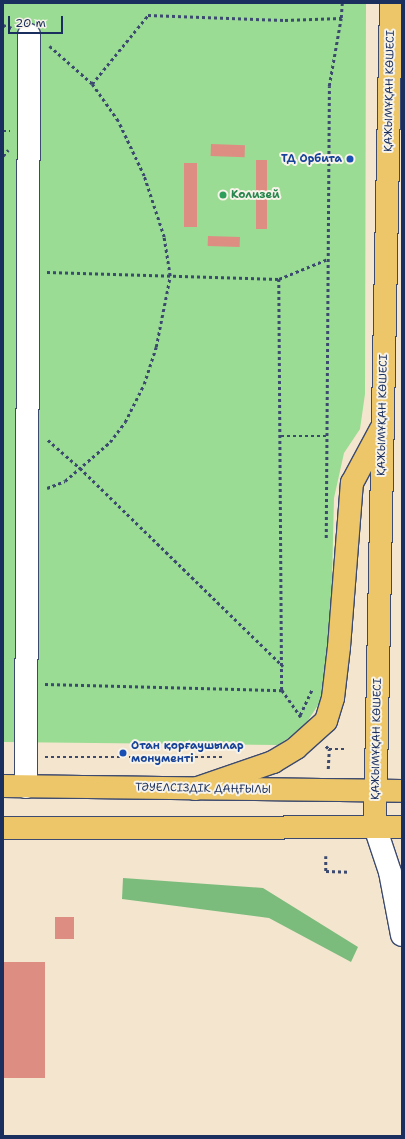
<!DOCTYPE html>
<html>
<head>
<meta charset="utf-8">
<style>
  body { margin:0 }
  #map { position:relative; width:405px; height:1139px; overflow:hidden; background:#f4e5ce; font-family:"Shantell Sans",sans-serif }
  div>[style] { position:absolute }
  .green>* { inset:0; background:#9adc93 }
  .forest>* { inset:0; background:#7bbc7d }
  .building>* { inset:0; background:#de8d83; transform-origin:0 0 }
  .path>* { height:2.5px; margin-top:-1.25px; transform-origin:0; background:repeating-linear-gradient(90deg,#3c4a6f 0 3px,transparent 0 6px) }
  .roads { filter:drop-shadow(1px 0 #3c4a6f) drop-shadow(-1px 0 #3c4a6f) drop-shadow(0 1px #3c4a6f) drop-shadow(0 -1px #3c4a6f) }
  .minor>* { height:22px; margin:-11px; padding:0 11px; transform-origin:11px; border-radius:11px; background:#fff }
  .major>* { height:22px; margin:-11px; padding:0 11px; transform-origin:11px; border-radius:11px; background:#ecc669 }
  .dots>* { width:11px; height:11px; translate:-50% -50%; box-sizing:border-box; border:2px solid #f7f3e8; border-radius:50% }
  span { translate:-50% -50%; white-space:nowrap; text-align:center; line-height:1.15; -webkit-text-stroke:4px #f7f3e8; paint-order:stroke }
  .street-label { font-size:11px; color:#1b2f5e }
  .transit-label { font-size:11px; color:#164399; font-weight:700 }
  .right { translate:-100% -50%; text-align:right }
  .left { translate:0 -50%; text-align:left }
  .leisure-label { font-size:11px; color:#27864d; font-weight:700 }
  .frame { position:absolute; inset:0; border:4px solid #1b2f5e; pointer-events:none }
  .scale { position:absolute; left:8px; top:16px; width:55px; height:18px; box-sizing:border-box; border:2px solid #1b2f5e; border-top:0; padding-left:5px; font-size:12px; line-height:14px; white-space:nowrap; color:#1b2f5e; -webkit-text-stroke:3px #f7f3e8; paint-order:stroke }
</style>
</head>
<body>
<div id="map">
  <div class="green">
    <div style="clip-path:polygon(3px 3px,366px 3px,365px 394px,360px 429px,344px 453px,334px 498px,330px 663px,324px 696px,303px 728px,278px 745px,3px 742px)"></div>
  </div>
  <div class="forest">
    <div style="clip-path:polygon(123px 878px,263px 888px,358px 947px,351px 962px,269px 918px,122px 899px)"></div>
  </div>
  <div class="building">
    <div style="left:211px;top:144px;width:34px;height:12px;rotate:2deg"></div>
    <div style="left:256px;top:160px;width:11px;height:69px"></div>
    <div style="left:184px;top:163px;width:13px;height:64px"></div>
    <div style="left:208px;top:236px;width:32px;height:10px;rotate:2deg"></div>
    <div style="left:74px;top:917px;width:22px;height:19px;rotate:90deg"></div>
    <div style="left:3px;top:962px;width:42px;height:116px"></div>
  </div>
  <div class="path">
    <div style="left:3px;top:25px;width:9px;rotate:18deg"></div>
    <div style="left:92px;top:84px;width:89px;rotate:-50.9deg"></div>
    <div style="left:148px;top:15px;width:137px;rotate:2.1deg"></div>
    <div style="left:285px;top:20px;width:56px;rotate:-2deg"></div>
    <div style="left:341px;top:18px;width:15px;rotate:-86deg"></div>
    <div style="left:3px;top:131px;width:7px"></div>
    <div style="left:3px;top:156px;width:8px;rotate:-50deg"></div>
    <div style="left:47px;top:272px;width:232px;rotate:1.7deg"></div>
    <div style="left:279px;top:279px;width:411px;rotate:89.6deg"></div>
    <div style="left:279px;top:279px;width:53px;rotate:-22.2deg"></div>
    <div style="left:281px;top:436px;width:45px"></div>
    <div style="left:48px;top:440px;width:43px;rotate:41.2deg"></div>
    <div style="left:80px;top:468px;width:284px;rotate:44.3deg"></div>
    <div style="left:47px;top:488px;width:19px;rotate:-21deg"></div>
    <div style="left:65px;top:481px;width:60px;rotate:-40.9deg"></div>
    <div style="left:110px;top:442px;width:25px;rotate:-53deg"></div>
    <div style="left:125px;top:422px;width:42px;rotate:-63.4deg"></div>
    <div style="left:144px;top:384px;width:39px;rotate:-72deg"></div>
    <div style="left:156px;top:347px;width:72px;rotate:-78.8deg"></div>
    <div style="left:170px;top:276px;width:39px;rotate:-99deg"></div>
    <div style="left:164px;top:237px;width:64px;rotate:-108.2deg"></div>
    <div style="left:144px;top:176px;width:61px;rotate:-115.3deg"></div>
    <div style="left:118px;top:121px;width:45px;rotate:-125.1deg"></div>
    <div style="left:92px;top:84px;width:57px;rotate:-138.5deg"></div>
    <div style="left:326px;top:538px;width:452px;rotate:-89.6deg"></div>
    <div style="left:329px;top:86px;width:69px;rotate:-80deg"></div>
    <div style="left:45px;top:684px;width:237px;rotate:1.5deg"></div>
    <div style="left:282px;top:690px;width:33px;rotate:55deg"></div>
    <div style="left:300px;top:715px;width:29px;rotate:-65deg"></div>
    <div style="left:326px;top:746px;width:4px;rotate:45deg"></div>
    <div style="left:329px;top:749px;width:18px"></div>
    <div style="left:45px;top:757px;width:177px"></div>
    <div style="left:328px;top:769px;width:20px;rotate:-87deg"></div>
    <div style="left:326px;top:856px;width:15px;rotate:90deg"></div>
    <div style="left:326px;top:871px;width:23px;rotate:2deg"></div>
  </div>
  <div class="roads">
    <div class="minor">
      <div style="left:26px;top:787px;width:752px;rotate:-89.77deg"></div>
      <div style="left:375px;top:827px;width:47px;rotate:71.6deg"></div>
      <div style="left:390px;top:872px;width:64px;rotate:79.2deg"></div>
    </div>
    <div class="major">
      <div style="left:3px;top:786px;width:399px;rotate:0.7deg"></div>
      <div style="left:195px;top:789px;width:83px;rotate:-19.1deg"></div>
      <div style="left:273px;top:762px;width:27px;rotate:-31deg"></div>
      <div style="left:296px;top:748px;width:40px;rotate:-42deg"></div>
      <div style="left:326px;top:721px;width:24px;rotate:-73deg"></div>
      <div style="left:333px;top:698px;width:51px;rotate:-83.3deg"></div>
      <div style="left:339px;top:647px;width:165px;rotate:-85.5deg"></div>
      <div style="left:352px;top:483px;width:61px;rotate:-61.8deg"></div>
      <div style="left:375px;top:827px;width:824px;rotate:-88.89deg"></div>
      <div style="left:3px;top:828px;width:399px;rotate:-0.1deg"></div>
    </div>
  </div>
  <div class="dots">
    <div style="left:350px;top:159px;background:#1a4fb4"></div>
    <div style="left:223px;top:195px;background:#2e9e5b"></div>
    <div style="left:123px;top:753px;background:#1a4fb4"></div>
  </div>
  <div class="street-label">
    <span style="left:390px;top:91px;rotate:-89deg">ҚАЖЫМҰҚАН КӨШЕСІ</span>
    <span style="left:383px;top:415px;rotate:-89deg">ҚАЖЫМҰҚАН КӨШЕСІ</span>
    <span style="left:377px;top:739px;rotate:-89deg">ҚАЖЫМҰҚАН КӨШЕСІ</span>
    <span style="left:203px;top:789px;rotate:1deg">ТӘУЕЛСІЗДІК ДАҢҒЫЛЫ</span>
  </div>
  <div class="transit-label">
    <span class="right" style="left:342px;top:159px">ТД Орбита</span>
    <span class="left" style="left:131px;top:753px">Отан қорғаушылар<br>монументі</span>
  </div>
  <div class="leisure-label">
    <span class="left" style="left:231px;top:195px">Колизей</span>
  </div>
  <div class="frame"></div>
  <div class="scale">20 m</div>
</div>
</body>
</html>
